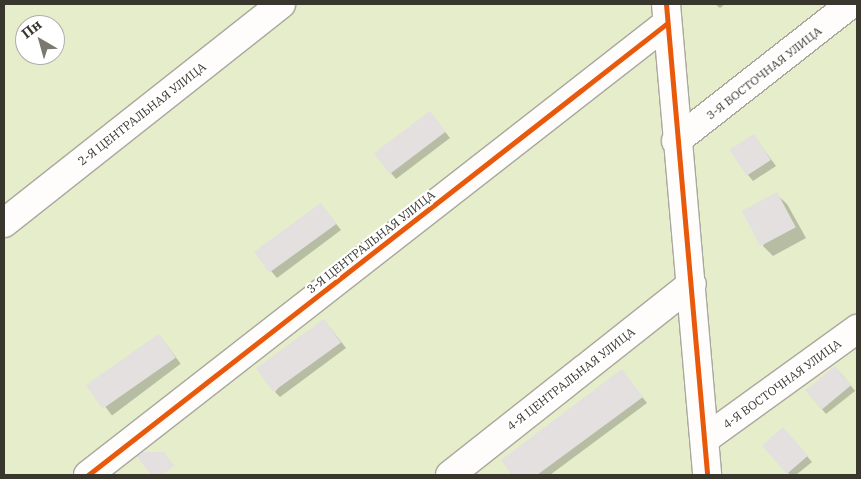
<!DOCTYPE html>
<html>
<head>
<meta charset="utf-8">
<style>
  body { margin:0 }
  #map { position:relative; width:861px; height:479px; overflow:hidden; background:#f7f2e7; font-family:"IBM Plex Serif",serif }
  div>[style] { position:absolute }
  .green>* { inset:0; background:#e5edcb }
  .shadow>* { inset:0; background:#0003; transform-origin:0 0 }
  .building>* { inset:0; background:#e3e0df; transform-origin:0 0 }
  .roads { filter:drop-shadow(1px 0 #aaa79e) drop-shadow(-1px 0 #aaa79e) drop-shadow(0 1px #aaa79e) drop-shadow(0 -1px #aaa79e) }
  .minor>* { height:28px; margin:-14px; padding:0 14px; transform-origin:14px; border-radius:14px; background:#fefdfb }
  .cycleway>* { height:5px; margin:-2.5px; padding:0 2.5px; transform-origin:2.5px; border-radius:2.5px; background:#e8590c }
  span { translate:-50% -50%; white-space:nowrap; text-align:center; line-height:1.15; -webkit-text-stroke:4.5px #fff; paint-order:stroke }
  .street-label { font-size:12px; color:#38362d }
  .frame { position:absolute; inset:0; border:5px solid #38362d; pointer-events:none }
  .north { position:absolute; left:15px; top:15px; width:50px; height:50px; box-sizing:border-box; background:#fff; border:1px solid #afafab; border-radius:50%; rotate:322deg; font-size:14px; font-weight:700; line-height:20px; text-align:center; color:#38362d }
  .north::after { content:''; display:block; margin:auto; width:18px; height:22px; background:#7b786e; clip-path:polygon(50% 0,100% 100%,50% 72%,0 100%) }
</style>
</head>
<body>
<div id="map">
  <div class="green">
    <div style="clip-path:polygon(evenodd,4px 4px,857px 4px,857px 475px,4px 475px,4px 4px,25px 25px,55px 25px,55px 55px,25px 55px,25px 25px)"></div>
  </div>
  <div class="shadow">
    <div style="clip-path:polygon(715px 4px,725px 4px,720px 8px)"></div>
    <div style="clip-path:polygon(430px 113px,450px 138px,396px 179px,391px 173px)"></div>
    <div style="clip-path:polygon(754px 136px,776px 166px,753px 181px,748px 175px)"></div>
    <div style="clip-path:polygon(776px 194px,787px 204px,806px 238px,773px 256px,763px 246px)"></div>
    <div style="clip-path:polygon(326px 211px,341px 230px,277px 278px,256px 253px)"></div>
    <div style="clip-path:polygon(324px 320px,346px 348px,280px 397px,275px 392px)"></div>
    <div style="left:159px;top:335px;width:36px;height:86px;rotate:53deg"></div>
    <div style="clip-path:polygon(622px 371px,647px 403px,550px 475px,514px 475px,503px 460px)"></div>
    <div style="clip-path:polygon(841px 373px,855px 391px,826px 414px,806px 390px)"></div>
    <div style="clip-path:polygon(788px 434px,812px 462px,796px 475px,790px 475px,764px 445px)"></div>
  </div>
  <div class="building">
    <div style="left:430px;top:111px;width:26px;height:70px;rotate:53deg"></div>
    <div style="left:754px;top:134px;width:31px;height:29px;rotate:57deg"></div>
    <div style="left:777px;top:192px;width:40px;height:40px;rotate:62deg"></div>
    <div style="left:321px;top:203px;width:26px;height:83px;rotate:54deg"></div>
    <div style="left:324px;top:319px;width:29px;height:84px;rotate:54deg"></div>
    <div style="left:159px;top:334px;width:29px;height:89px;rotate:55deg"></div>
    <div style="left:835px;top:366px;width:25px;height:38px;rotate:50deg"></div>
    <div style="clip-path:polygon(622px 369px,643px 397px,537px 475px,512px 475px,501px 460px)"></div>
    <div style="left:783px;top:427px;width:38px;height:28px;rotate:49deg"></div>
    <div style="clip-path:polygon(142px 452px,164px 452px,174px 466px,162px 475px,151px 475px,137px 456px)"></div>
  </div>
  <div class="roads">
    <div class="minor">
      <div style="left:666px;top:4px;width:473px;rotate:85deg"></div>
      <div style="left:676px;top:141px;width:222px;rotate:-38.1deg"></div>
      <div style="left:4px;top:223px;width:353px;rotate:-38.3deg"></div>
      <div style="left:705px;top:439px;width:188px;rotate:-35.9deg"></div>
      <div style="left:88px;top:475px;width:733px;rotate:-37.96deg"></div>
      <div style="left:450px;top:475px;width:308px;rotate:-38.3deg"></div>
    </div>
  </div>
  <div class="cycleway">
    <div style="left:666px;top:4px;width:473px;rotate:85deg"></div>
    <div style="left:88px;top:475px;width:733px;rotate:-37.96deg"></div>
  </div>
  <div class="street-label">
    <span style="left:764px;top:73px;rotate:-38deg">3-Я ВОСТОЧНАЯ УЛИЦА</span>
    <span style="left:142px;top:114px;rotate:-38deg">2-Я ЦЕНТРАЛЬНАЯ УЛИЦА</span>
    <span style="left:371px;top:242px;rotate:-38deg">3-Я ЦЕНТРАЛЬНАЯ УЛИЦА</span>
    <span style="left:571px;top:379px;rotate:-38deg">4-Я ЦЕНТРАЛЬНАЯ УЛИЦА</span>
    <span style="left:782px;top:384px;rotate:-36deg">4-Я ВОСТОЧНАЯ УЛИЦА</span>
  </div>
  <div class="frame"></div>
  <div class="north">Пн</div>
</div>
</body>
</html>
